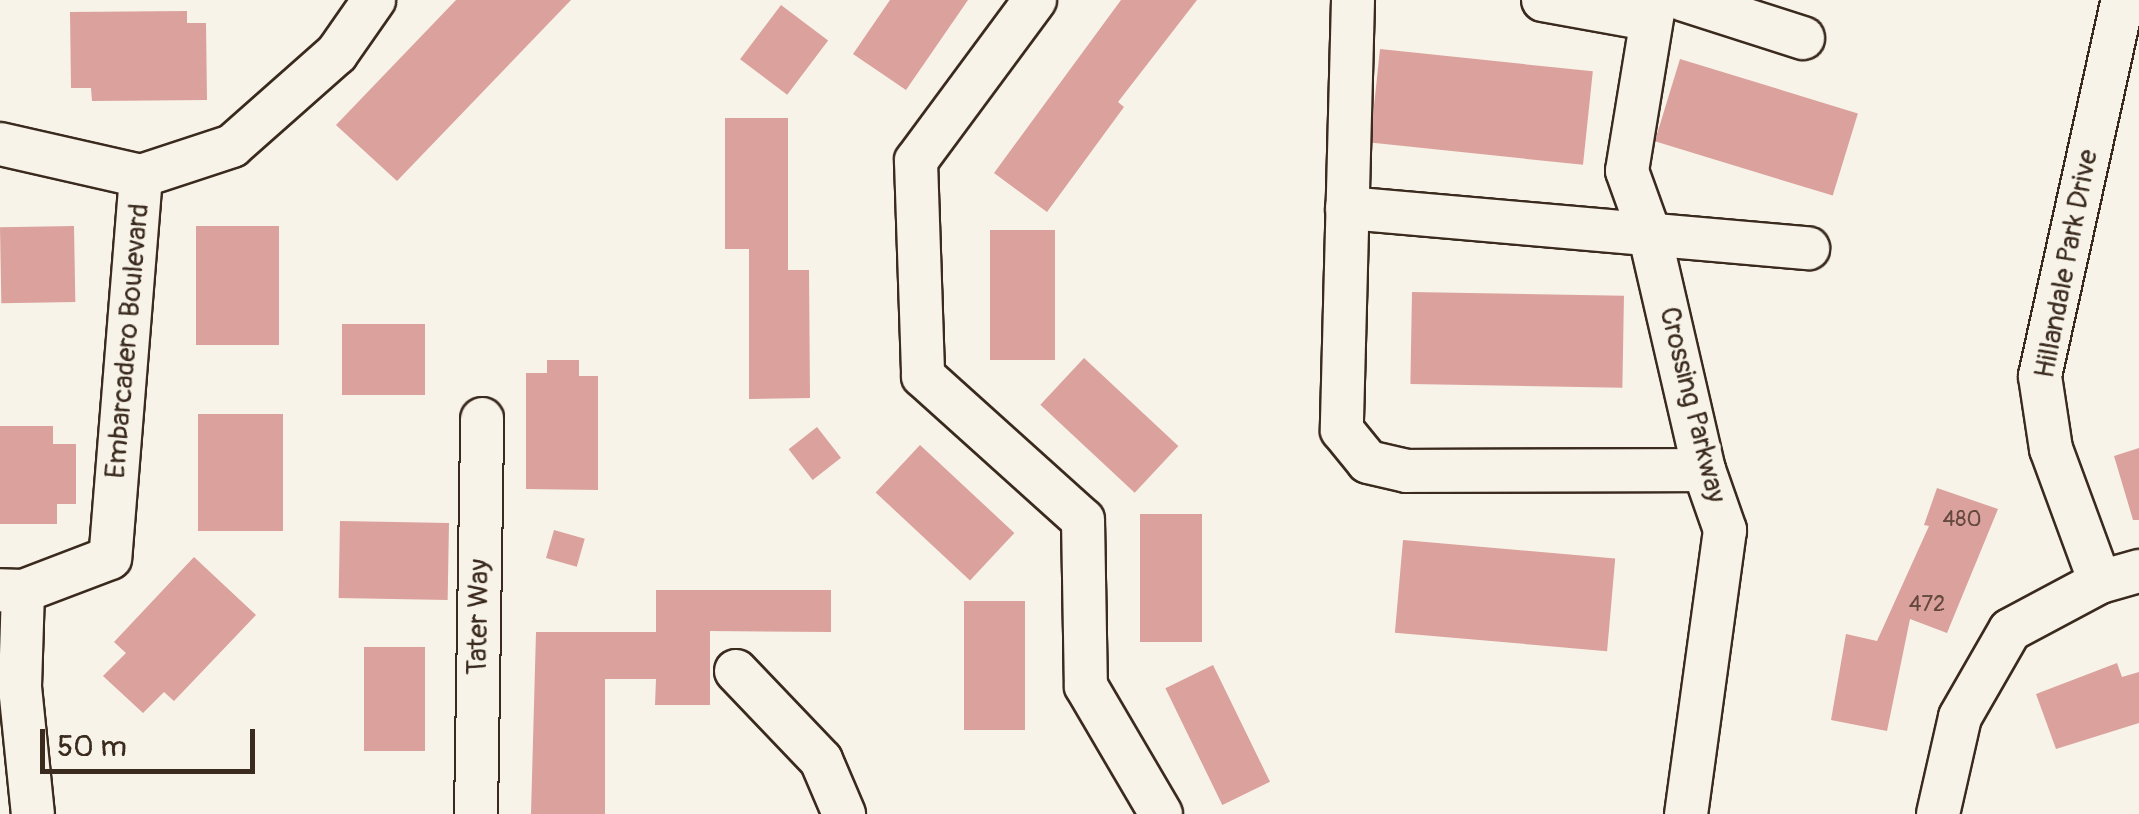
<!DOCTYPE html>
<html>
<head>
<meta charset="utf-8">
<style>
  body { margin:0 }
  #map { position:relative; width:2139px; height:814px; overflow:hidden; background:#f7f3e8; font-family:Pangolin,sans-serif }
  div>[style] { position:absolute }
  .building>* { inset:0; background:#dba19c; transform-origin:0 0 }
  .roads { filter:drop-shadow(2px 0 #3b2a1e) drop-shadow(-2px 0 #3b2a1e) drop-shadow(0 2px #3b2a1e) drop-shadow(0 -2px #3b2a1e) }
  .minor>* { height:42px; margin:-21px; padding:0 21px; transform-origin:21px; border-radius:21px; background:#f7f3e8 }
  span { translate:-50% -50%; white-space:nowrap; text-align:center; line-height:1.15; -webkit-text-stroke:10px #f7f3e8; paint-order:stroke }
  .number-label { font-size:22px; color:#63483e }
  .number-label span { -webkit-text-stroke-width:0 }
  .street-label { font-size:28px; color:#3b2a1e }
  .scale { position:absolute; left:40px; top:729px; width:215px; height:45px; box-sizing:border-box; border:5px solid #3b2a1e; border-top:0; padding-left:12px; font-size:30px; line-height:35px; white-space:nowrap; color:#3b2a1e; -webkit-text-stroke:8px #f7f3e8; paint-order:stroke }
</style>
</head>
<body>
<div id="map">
  <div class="building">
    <div style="clip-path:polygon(456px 0,571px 0,397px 181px,336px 125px)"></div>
    <div style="clip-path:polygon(890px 0,968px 0,906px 90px,853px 54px)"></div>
    <div style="clip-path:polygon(1121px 0,1197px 0,1118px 102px,1124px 107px,1047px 212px,994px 173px)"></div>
    <div style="left:781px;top:5px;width:59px;height:68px;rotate:37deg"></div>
    <div style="clip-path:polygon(187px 11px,187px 23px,206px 23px,207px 100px,92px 101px,91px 88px,71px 88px,70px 12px)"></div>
    <div style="left:1380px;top:49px;width:214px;height:94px;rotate:6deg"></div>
    <div style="left:1680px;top:59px;width:186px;height:86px;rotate:17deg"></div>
    <div style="clip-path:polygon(725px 118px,788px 118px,788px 270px,809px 270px,810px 398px,749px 399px,749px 249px,725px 249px)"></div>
    <div style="left:74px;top:226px;width:76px;height:74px;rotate:89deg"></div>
    <div style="left:196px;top:226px;width:83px;height:119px"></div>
    <div style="left:990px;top:230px;width:65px;height:130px"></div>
    <div style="left:1412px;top:292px;width:212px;height:92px;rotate:1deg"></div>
    <div style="left:342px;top:324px;width:83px;height:71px"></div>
    <div style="left:1084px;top:358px;width:129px;height:64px;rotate:43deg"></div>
    <div style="clip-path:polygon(547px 360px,579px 360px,579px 376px,598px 376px,598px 490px,526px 489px,526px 373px,547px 373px)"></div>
    <div style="left:198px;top:414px;width:85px;height:117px"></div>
    <div style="clip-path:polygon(0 426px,53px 426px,53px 444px,76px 444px,76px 504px,57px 504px,57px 524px,0 524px)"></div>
    <div style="left:817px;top:427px;width:39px;height:36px;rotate:52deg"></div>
    <div style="left:920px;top:445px;width:129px;height:65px;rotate:43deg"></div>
    <div style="clip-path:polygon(2139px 448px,2139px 520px,2133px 520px,2114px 456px)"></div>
    <div style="clip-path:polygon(1937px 488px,1998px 509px,1947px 633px,1910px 619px,1887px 731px,1831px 720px,1846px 634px,1877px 641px,1929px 526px,1924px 525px)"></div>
    <div style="left:1140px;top:514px;width:62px;height:128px"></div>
    <div style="left:340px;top:521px;width:109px;height:77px;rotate:1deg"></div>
    <div style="left:554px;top:530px;width:32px;height:29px;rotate:16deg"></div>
    <div style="left:1403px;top:540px;width:213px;height:93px;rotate:5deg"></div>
    <div style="clip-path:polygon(194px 557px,256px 615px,174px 701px,164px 692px,143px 713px,103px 676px,126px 653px,114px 642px)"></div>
    <div style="clip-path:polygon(656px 590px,831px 590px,831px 632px,710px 631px,710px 705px,655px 705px,656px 679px,605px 679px,605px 814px,531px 814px,536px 632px,656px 632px)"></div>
    <div style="left:964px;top:601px;width:61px;height:129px"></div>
    <div style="left:364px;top:647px;width:61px;height:104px"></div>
    <div style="clip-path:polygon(2117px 663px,2122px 677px,2139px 672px,2139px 723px,2056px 749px,2036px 694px)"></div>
    <div style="left:1213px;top:665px;width:130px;height:53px;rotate:64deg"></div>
  </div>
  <div class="roads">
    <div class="minor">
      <div style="left:1035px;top:0;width:200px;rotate:126.5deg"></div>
      <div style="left:916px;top:161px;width:215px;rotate:88.1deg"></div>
      <div style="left:923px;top:376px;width:215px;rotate:42deg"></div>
      <div style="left:1083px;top:520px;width:166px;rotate:89deg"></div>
      <div style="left:1086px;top:686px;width:148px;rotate:59.6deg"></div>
      <div style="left:1353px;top:0;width:430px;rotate:91.5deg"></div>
      <div style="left:1342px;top:430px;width:41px;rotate:50.9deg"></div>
      <div style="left:1368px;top:462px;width:40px;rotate:13deg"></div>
      <div style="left:1407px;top:471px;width:297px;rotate:-0.2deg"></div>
      <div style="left:1543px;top:0;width:107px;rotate:10.3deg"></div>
      <div style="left:1655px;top:0;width:173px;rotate:99.3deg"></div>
      <div style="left:1627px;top:171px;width:65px;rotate:70.2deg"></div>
      <div style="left:1649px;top:232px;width:244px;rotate:77deg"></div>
      <div style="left:1704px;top:470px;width:64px;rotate:70.7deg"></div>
      <div style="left:1725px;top:530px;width:287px;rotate:97.8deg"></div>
      <div style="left:1684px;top:0;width:125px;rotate:17.7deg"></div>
      <div style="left:0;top:144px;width:145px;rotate:12.8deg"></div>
      <div style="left:141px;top:176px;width:383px;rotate:94.6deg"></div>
      <div style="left:110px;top:558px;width:93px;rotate:159.2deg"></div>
      <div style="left:23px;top:591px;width:23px;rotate:-178deg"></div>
      <div style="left:141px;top:176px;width:96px;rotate:-18.2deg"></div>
      <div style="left:232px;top:146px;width:140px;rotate:-41.5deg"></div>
      <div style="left:337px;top:53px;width:65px;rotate:-55.1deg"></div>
      <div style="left:1347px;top:208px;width:463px;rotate:5deg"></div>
      <div style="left:2100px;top:582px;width:41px;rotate:-15.8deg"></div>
      <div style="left:23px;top:591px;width:96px;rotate:91.8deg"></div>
      <div style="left:20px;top:687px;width:128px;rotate:84.2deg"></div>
      <div style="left:736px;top:671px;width:123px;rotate:46.3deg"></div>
      <div style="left:821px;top:760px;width:59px;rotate:66.9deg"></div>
      <div style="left:476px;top:814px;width:395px;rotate:-89.1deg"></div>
      <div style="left:1938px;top:814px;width:99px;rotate:-77.2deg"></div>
      <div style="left:1960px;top:717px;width:100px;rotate:-60.1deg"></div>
      <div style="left:2010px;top:630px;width:102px;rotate:-28.1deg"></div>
      <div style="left:2100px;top:582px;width:142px;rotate:-110.2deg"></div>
      <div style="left:2051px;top:449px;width:74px;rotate:-98.6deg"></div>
      <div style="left:2040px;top:376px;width:385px;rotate:-77.6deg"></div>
    </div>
  </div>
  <div class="number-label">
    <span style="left:1962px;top:520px">480</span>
    <span style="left:1927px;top:605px">472</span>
  </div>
  <div class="street-label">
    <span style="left:2067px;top:264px;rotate:-79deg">Hillandale Park Drive</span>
    <span style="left:128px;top:341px;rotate:-85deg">Embarcadero Boulevard</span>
    <span style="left:1692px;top:405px;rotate:76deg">Crossing Parkway</span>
    <span style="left:479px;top:617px;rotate:-89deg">Tater Way</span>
  </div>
  <div class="scale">50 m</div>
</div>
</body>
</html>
